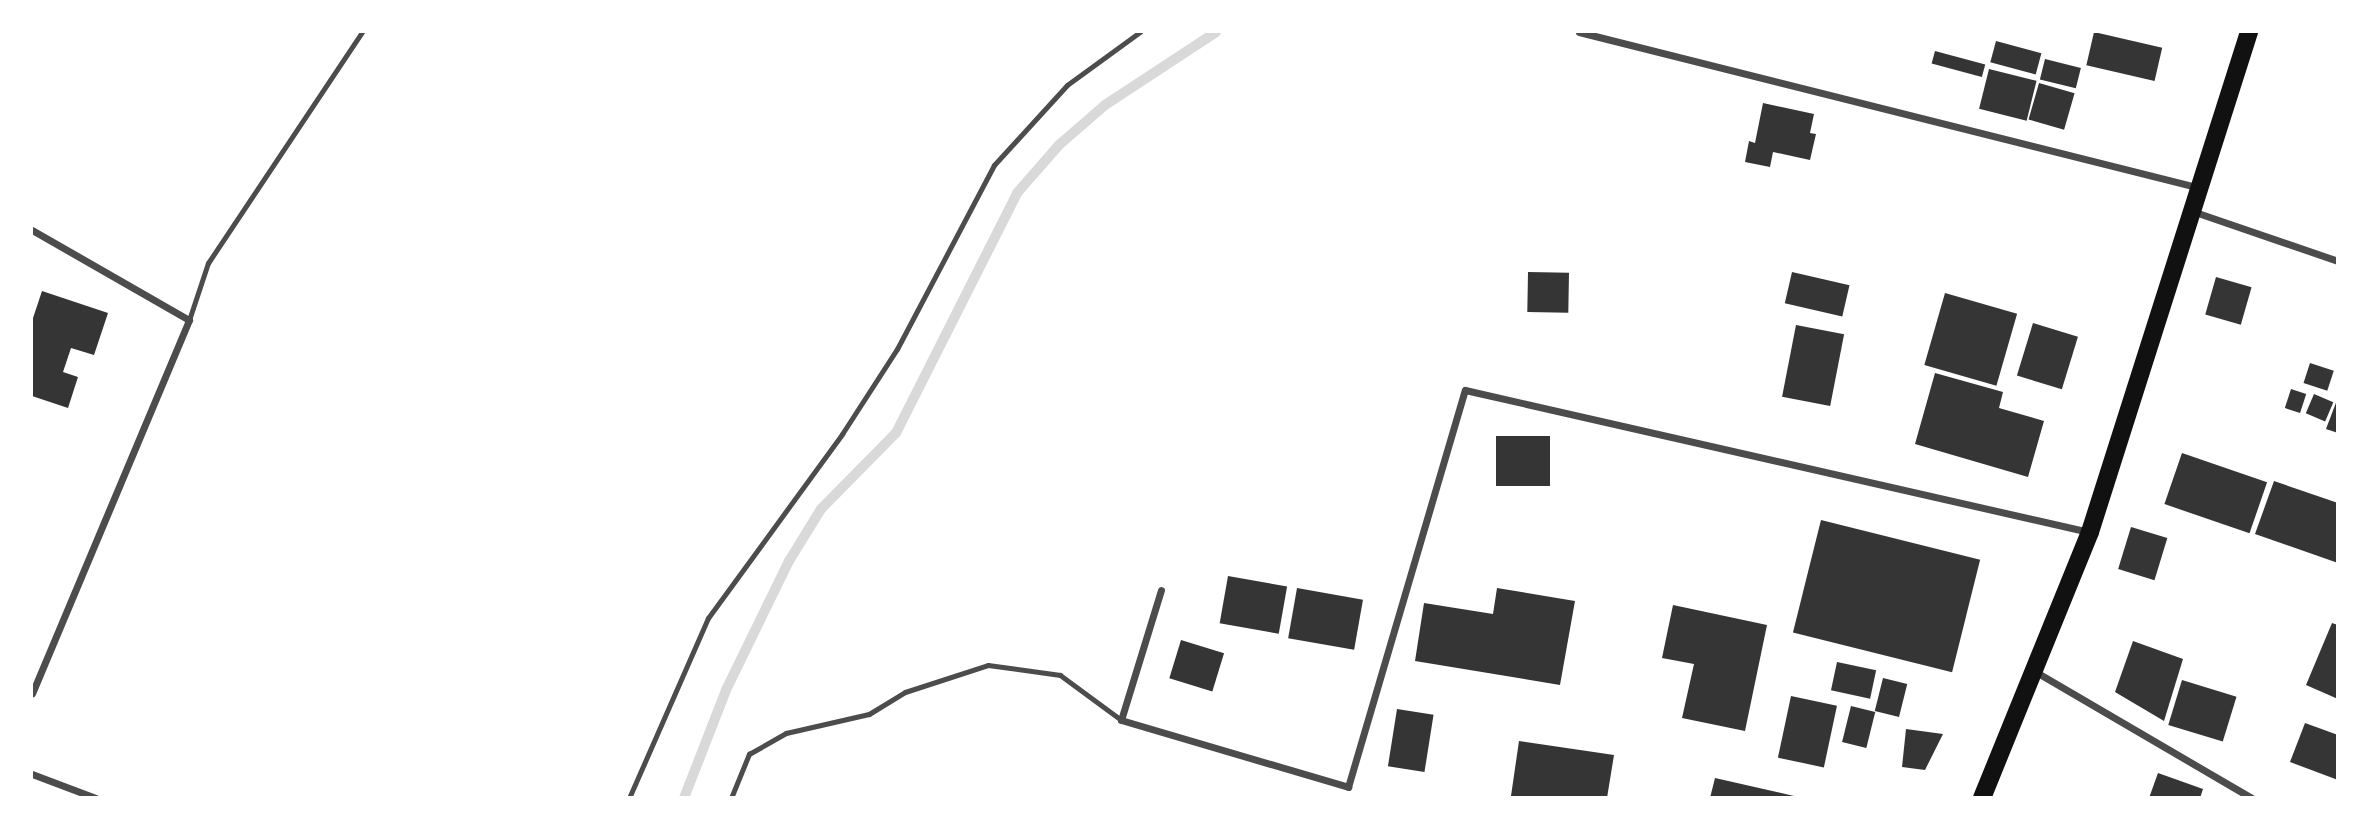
<!DOCTYPE html>
<html>
<head>
<meta charset="utf-8">
<style>
  body { margin:0 }
  #map { position:relative; width:2369px; height:829px; overflow:hidden; background:#fff; font-family:Overpass,sans-serif }
  div>[style] { position:absolute }
  .stream>* { height:10px; margin:-5px; padding:0 5px; transform-origin:5px; border-radius:5px; background:#d9d9d9 }
  .building>* { inset:0; background:#353535; transform-origin:0 0 }
  .service>* { height:5px; margin:-2.5px; padding:0 2.5px; transform-origin:2.5px; border-radius:2.5px; background:#4c4c4c }
  .minor>* { height:7px; margin:-3.5px; padding:0 3.5px; transform-origin:3.5px; border-radius:3.5px; background:#4c4c4c }
  .primary>* { height:18px; margin:-9px; padding:0 9px; transform-origin:9px; border-radius:9px; background:#111 }
  span { translate:-50% -50%; white-space:nowrap; text-align:center; line-height:1.15; -webkit-text-stroke:7px #fff; paint-order:stroke }
  .frame { position:absolute; inset:0; border:33px solid #fff; pointer-events:none }
</style>
</head>
<body>
<div id="map">
  <div class="stream">
    <div style="left:684px;top:798px;width:116px;rotate:-68.7deg"></div>
    <div style="left:726px;top:690px;width:144px;rotate:-64deg"></div>
    <div style="left:789px;top:561px;width:61px;rotate:-58.4deg"></div>
    <div style="left:821px;top:509px;width:107px;rotate:-45.4deg"></div>
    <div style="left:896px;top:433px;width:269px;rotate:-63.2deg"></div>
    <div style="left:1017px;top:193px;width:64px;rotate:-48.8deg"></div>
    <div style="left:1059px;top:145px;width:61px;rotate:-41deg"></div>
    <div style="left:1105px;top:105px;width:133px;rotate:-33.3deg"></div>
  </div>
  <div class="building">
    <div style="left:2094px;top:32px;width:70px;height:34px;rotate:13deg"></div>
    <div style="left:1996px;top:41px;width:47px;height:22px;rotate:15deg"></div>
    <div style="left:1935px;top:51px;width:52px;height:13px;rotate:15deg"></div>
    <div style="left:2045px;top:59px;width:37px;height:21px;rotate:14deg"></div>
    <div style="left:1989px;top:69px;width:49px;height:41px;rotate:14deg"></div>
    <div style="left:2039px;top:83px;width:37px;height:38px;rotate:16deg"></div>
    <div style="clip-path:polygon(1763px 103px,1814px 114px,1810px 133px,1816px 134px,1810px 160px,1773px 152px,1770px 167px,1745px 162px,1749px 141px,1755px 143px)"></div>
    <div style="left:1528px;top:272px;width:41px;height:40px;rotate:1deg"></div>
    <div style="left:1792px;top:272px;width:59px;height:32px;rotate:13deg"></div>
    <div style="left:2216px;top:277px;width:37px;height:39px;rotate:16deg"></div>
    <div style="clip-path:polygon(42px 291px,108px 313px,94px 355px,71px 348px,63px 372px,78px 377px,68px 408px,32px 396px,32px 321px)"></div>
    <div style="left:1945px;top:293px;width:75px;height:75px;rotate:16deg"></div>
    <div style="left:2033px;top:323px;width:47px;height:55px;rotate:17deg"></div>
    <div style="left:1796px;top:325px;width:49px;height:73px;rotate:11deg"></div>
    <div style="left:2310px;top:363px;width:25px;height:21px;rotate:18deg"></div>
    <div style="clip-path:polygon(1935px 373px,2003px 392px,1999px 408px,2044px 421px,2028px 477px,1915px 444px)"></div>
    <div style="left:2291px;top:389px;width:16px;height:20px;rotate:18deg"></div>
    <div style="left:2314px;top:394px;width:21px;height:21px;rotate:23deg"></div>
    <div style="clip-path:polygon(2337px 400px,2338px 400px,2338px 433px,2326px 429px)"></div>
    <div style="left:1496px;top:436px;width:54px;height:50px"></div>
    <div style="left:2182px;top:453px;width:90px;height:54px;rotate:19deg"></div>
    <div style="clip-path:polygon(2274px 481px,2338px 503px,2338px 563px,2255px 534px)"></div>
    <div style="left:1821px;top:520px;width:164px;height:116px;rotate:14deg"></div>
    <div style="left:2131px;top:527px;width:38px;height:44px;rotate:17deg"></div>
    <div style="left:1228px;top:576px;width:60px;height:48px;rotate:10deg"></div>
    <div style="left:1297px;top:588px;width:67px;height:51px;rotate:10deg"></div>
    <div style="clip-path:polygon(1497px 588px,1575px 601px,1560px 685px,1415px 661px,1424px 603px,1493px 614px)"></div>
    <div style="clip-path:polygon(1673px 605px,1767px 625px,1745px 731px,1682px 718px,1694px 664px,1662px 658px)"></div>
    <div style="clip-path:polygon(2332px 623px,2338px 625px,2338px 699px,2306px 685px)"></div>
    <div style="left:1181px;top:640px;width:45px;height:40px;rotate:17deg"></div>
    <div style="clip-path:polygon(2133px 641px,2183px 659px,2164px 721px,2115px 692px)"></div>
    <div style="left:1837px;top:662px;width:40px;height:29px;rotate:12deg"></div>
    <div style="left:1883px;top:678px;width:25px;height:34px;rotate:14deg"></div>
    <div style="left:2182px;top:680px;width:57px;height:47px;rotate:17deg"></div>
    <div style="left:1791px;top:696px;width:47px;height:63px;rotate:12deg"></div>
    <div style="left:1851px;top:706px;width:25px;height:37px;rotate:14deg"></div>
    <div style="left:1397px;top:709px;width:37px;height:58px;rotate:9deg"></div>
    <div style="clip-path:polygon(2305px 723px,2338px 735px,2338px 780px,2290px 762px)"></div>
    <div style="clip-path:polygon(1906px 729px,1943px 734px,1925px 770px,1902px 767px)"></div>
    <div style="clip-path:polygon(1519px 741px,1614px 755px,1607px 798px,1511px 796px)"></div>
    <div style="clip-path:polygon(2158px 773px,2203px 789px,2200px 798px,2149px 798px)"></div>
    <div style="clip-path:polygon(1715px 778px,1794px 796px,1794px 798px,1710px 798px)"></div>
  </div>
  <div class="service">
    <div style="left:189px;top:320px;width:60px;rotate:-71.6deg"></div>
    <div style="left:208px;top:263px;width:278px;rotate:-56.3deg"></div>
    <div style="left:629px;top:798px;width:197px;rotate:-66.3deg"></div>
    <div style="left:708px;top:618px;width:228px;rotate:-53.9deg"></div>
    <div style="left:842px;top:434px;width:101px;rotate:-57.1deg"></div>
    <div style="left:897px;top:349px;width:208px;rotate:-62.2deg"></div>
    <div style="left:994px;top:165px;width:108px;rotate:-47.6deg"></div>
    <div style="left:1067px;top:85px;width:90px;rotate:-36deg"></div>
    <div style="left:731px;top:798px;width:48px;rotate:-67.8deg"></div>
    <div style="left:749px;top:754px;width:43px;rotate:-29.6deg"></div>
    <div style="left:786px;top:733px;width:85px;rotate:-12.9deg"></div>
    <div style="left:869px;top:714px;width:42px;rotate:-31.4deg"></div>
    <div style="left:905px;top:692px;width:87px;rotate:-18deg"></div>
    <div style="left:988px;top:665px;width:73px;rotate:7.9deg"></div>
    <div style="left:1060px;top:675px;width:76px;rotate:36.4deg"></div>
  </div>
  <div class="minor">
    <div style="left:1579px;top:32px;width:636px;rotate:14.1deg"></div>
    <div style="left:2192px;top:211px;width:154px;rotate:18.9deg"></div>
    <div style="left:32px;top:230px;width:181px;rotate:29.8deg"></div>
    <div style="left:189px;top:320px;width:405px;rotate:112.8deg"></div>
    <div style="left:1161px;top:590px;width:136px;rotate:107.1deg"></div>
    <div style="left:1121px;top:720px;width:237px;rotate:16.4deg"></div>
    <div style="left:1348px;top:787px;width:414px;rotate:-73.6deg"></div>
    <div style="left:1465px;top:390px;width:640px;rotate:12.82deg"></div>
    <div style="left:2036px;top:672px;width:250px;rotate:30.3deg"></div>
    <div style="left:32px;top:774px;width:68px;rotate:20.6deg"></div>
  </div>
  <div class="primary">
    <div style="left:1982px;top:798px;width:287px;rotate:-67.9deg"></div>
    <div style="left:2090px;top:532px;width:525px;rotate:-72.36deg"></div>
  </div>
  <div class="frame"></div>
</div>
</body>
</html>
